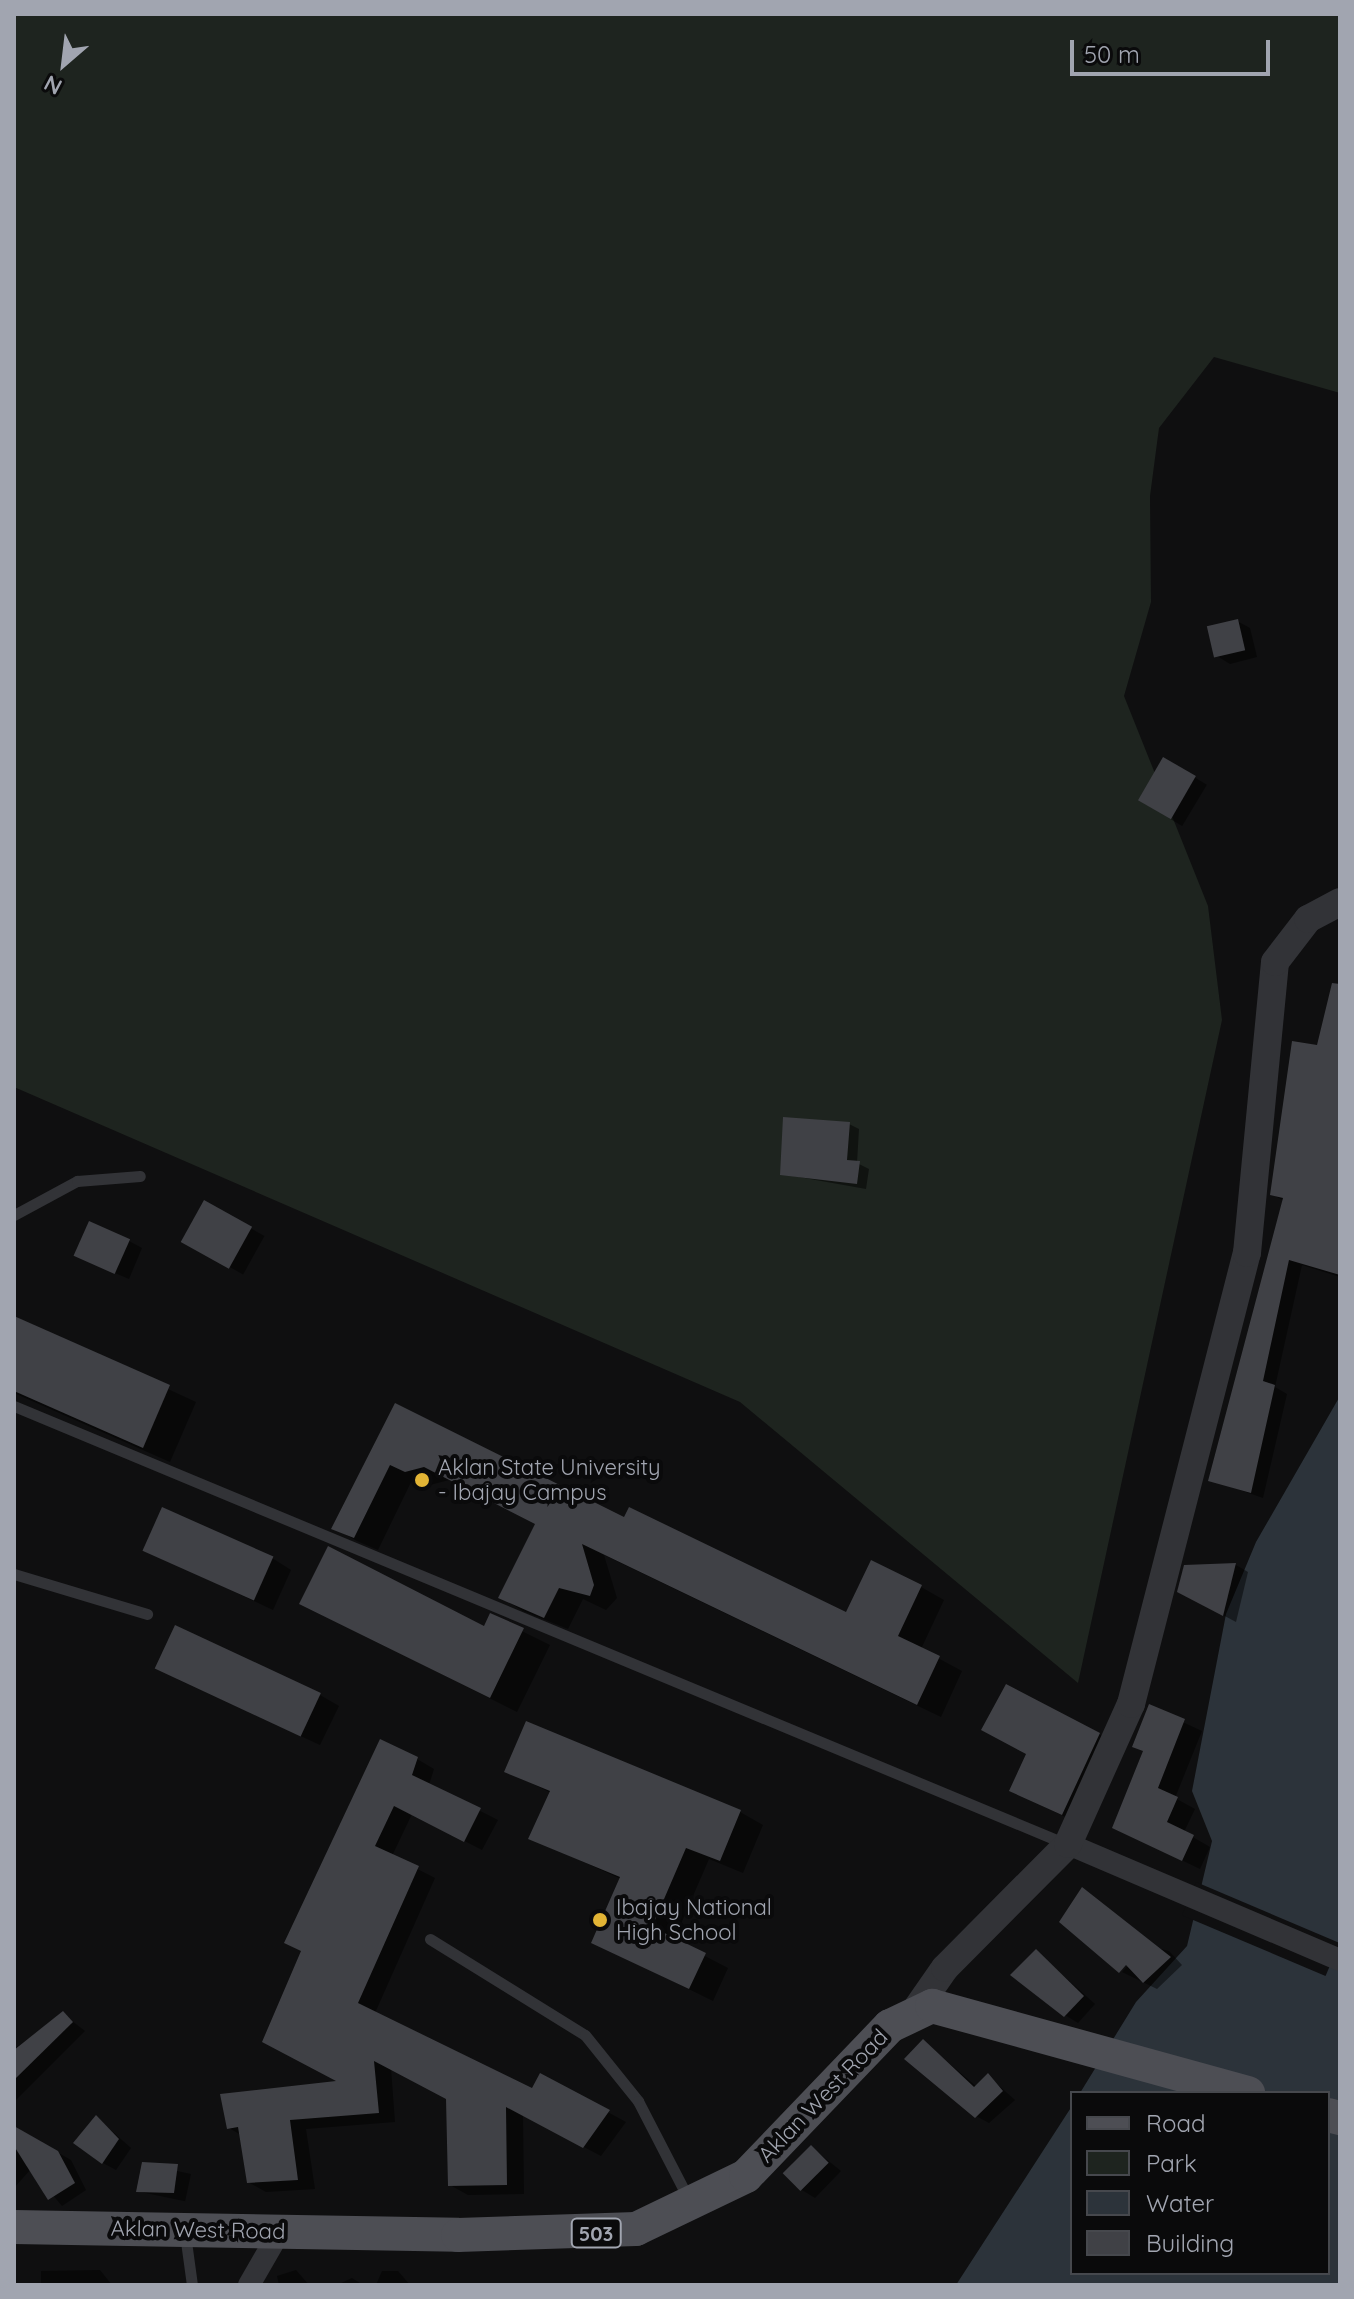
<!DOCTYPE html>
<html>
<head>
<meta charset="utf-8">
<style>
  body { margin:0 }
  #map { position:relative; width:1354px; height:2299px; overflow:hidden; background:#0f0f10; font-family:Quicksand,sans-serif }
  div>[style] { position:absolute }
  .green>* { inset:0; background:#1e241f }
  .water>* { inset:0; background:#2c333a }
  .pier>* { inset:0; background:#0f0f10; transform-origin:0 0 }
  .shadow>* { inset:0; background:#0007; transform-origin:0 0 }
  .building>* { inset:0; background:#404146; transform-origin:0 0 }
  .service>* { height:11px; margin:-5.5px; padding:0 5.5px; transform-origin:5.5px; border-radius:5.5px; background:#323337 }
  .minor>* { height:22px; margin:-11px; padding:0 11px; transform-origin:11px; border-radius:11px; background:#323337 }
  .tertiary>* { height:28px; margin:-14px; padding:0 14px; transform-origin:14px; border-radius:14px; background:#323337 }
  .primary>* { height:34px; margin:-17px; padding:0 17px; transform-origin:17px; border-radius:17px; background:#4d4e54 }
  .dots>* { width:22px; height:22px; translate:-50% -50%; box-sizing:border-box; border:4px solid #0a0a0b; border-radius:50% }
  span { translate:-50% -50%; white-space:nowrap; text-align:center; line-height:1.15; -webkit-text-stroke:8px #0a0a0b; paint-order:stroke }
  .shield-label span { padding:2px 6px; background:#0a0a0b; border:2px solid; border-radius:6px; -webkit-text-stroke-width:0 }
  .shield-label { font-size:20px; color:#a1a5b0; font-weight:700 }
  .poi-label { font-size:22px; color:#a1a5b0 }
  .left { translate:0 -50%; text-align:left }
  .street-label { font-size:22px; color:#a1a5b0 }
  .frame { position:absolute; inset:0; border:16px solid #a1a5b0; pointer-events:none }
  .legend { position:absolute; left:1070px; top:2091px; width:260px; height:184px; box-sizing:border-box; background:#0a0a0b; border:2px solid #46484d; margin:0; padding:10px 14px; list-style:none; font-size:24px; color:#a1a5b0 }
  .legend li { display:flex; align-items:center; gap:16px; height:40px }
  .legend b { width:40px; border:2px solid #46484d }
  .north { position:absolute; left:24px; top:24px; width:80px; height:80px; -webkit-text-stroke:6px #0a0a0b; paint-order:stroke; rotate:208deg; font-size:22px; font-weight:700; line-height:32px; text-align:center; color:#a1a5b0 }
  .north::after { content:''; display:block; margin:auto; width:28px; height:36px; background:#a1a5b0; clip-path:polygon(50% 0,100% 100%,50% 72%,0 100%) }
  .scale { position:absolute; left:1070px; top:40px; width:200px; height:36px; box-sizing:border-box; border:4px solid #a1a5b0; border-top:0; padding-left:10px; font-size:24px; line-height:28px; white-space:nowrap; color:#a1a5b0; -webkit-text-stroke:6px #0a0a0b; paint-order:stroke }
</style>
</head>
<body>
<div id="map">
  <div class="green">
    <div style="clip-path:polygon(14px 14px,1340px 14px,1340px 393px,1214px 357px,1159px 428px,1150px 496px,1151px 602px,1124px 696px,1208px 906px,1222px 1020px,1078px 1683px,740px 1402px,14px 1087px)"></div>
  </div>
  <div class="water">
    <div style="clip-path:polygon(1340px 1396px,1340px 2285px,956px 2285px,1072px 2106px,1072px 2273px,1328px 2273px,1328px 2093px,1080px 2093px,1136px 2002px,1187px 1946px,1212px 1841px,1192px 1791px,1226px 1614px,1256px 1542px)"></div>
  </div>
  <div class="pier">
    <div style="left:1196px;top:1882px;width:156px;height:36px;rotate:23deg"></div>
  </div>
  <div class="shadow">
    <div style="clip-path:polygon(1237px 621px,1250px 628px,1257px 657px,1230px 664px,1217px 656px)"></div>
    <div style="left:1164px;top:759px;width:50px;height:48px;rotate:31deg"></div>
    <div style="clip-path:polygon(1340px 1112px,1340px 1277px,1302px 1265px,1275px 1387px,1287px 1394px,1263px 1498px,1211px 1480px,1284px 1201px,1272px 1194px)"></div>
    <div style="clip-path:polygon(849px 1124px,859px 1129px,857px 1163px,869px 1169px,866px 1189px,782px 1174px)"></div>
    <div style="left:205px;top:1203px;width:68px;height:44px;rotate:29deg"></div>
    <div style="clip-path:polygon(129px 1241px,142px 1248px,129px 1279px,89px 1262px)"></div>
    <div style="clip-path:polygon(14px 1318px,196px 1402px,170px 1462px,14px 1393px)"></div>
    <div style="clip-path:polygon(396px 1406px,625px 1520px,847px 1614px,872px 1563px,921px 1587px,944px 1600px,921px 1649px,962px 1671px,941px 1717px,604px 1555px,617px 1598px,606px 1610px,583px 1599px,568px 1629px,523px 1611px,500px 1597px,537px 1524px,449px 1480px,430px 1485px,414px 1476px,378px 1550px,357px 1541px,334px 1528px)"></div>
    <div style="clip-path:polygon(145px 1550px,272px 1558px,291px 1570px,273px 1610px)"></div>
    <div style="clip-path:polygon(1236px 1565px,1248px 1572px,1236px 1622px,1193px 1599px,1186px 1567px)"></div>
    <div style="clip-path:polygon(301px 1603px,485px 1628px,491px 1616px,550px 1645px,517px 1712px)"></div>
    <div style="clip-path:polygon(177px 1679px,320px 1695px,339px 1706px,320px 1745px)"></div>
    <div style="clip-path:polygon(1150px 1707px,1202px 1731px,1175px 1798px,1195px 1809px,1184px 1832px,1210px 1847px,1200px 1869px,1115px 1828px,1145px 1752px)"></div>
    <div style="clip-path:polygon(1099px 1734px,1116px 1744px,1081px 1824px,1029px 1800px)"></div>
    <div style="clip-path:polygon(417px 1759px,434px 1769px,429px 1785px,498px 1820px,482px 1850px,412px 1814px,392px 1856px,435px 1878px,375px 2013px,533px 2090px,541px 2076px,626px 2122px,601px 2156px,523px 2115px,524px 2194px,468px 2195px,450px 2185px,448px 2098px,391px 2068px,395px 2122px,306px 2129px,315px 2189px,266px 2192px,248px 2182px,241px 2135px,229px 2128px,341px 2082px,265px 2042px)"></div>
    <div style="clip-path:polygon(507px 1771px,740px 1812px,763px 1825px,743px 1873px,709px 1859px,674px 1940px,728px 1968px,713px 2001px,593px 1942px,621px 1879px,531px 1838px,551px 1793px)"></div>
    <div style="clip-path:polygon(1082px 1890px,1153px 1947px,1169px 1951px,1182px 1965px,1157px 1989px,1122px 1972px,1134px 1959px,1061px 1921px)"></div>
    <div style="clip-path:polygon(1037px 1952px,1095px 2004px,1078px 2023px,1065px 2015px)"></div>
    <div style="clip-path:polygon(63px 2014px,85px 2031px,14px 2102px,14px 2049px)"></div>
    <div style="clip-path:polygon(923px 2041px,977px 2087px,988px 2076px,1015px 2100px,989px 2123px,976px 2116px)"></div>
    <div style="clip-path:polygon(96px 2117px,131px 2148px,116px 2170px,103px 2163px)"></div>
    <div style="clip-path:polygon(14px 2128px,71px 2160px,86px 2190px,62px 2206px,31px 2169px,14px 2188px)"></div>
    <div style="clip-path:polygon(811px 2147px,841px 2171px,815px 2198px,802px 2190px)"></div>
    <div style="left:144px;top:2164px;width:48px;height:28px;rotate:12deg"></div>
    <div style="clip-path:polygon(100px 2270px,112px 2285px,41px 2285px,41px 2271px)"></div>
    <div style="clip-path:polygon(296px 2270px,309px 2285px,279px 2285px,277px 2276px)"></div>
    <div style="clip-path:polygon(382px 2271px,398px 2271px,410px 2285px,376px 2285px)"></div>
    <div style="clip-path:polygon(352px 2278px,363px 2285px,337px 2285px)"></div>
  </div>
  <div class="building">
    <div style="left:1238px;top:619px;width:32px;height:32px;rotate:77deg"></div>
    <div style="left:1163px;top:757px;width:38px;height:50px;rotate:30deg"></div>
    <div style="clip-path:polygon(1332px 983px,1340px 984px,1340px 1275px,1289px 1260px,1263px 1381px,1275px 1385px,1251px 1493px,1208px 1481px,1283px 1198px,1270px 1195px,1292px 1041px,1317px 1045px)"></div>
    <div style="clip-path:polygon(783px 1117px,850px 1122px,847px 1160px,860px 1161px,857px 1184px,780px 1175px)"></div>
    <div style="left:204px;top:1200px;width:55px;height:48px;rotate:29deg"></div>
    <div style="left:89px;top:1221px;width:45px;height:38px;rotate:24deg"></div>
    <div style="clip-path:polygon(14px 1316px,170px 1385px,143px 1448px,14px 1391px)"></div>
    <div style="clip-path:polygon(395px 1403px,624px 1517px,629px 1507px,846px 1612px,871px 1560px,922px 1585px,898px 1636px,940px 1656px,917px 1705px,582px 1544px,594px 1585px,590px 1596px,559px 1588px,544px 1618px,498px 1598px,535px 1524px,424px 1467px,405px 1472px,390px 1465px,354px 1538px,331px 1529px)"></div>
    <div style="left:162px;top:1507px;width:122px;height:48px;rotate:24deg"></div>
    <div style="clip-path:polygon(328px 1546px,484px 1626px,490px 1613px,524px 1628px,490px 1698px,299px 1604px)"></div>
    <div style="clip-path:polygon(1236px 1563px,1223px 1616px,1177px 1592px,1184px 1565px)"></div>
    <div style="left:175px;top:1625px;width:161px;height:48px;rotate:25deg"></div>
    <div style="clip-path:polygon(1006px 1684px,1100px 1733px,1062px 1815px,1009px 1791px,1026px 1754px,981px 1730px)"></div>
    <div style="clip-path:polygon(1149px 1704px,1185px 1719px,1158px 1788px,1178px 1797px,1167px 1822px,1194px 1835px,1182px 1861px,1112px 1828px,1143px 1751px,1132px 1747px)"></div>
    <div style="clip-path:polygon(526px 1721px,741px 1810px,720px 1861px,686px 1848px,652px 1927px,706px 1953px,689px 1989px,591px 1943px,620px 1877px,528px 1839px,550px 1791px,504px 1772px)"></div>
    <div style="clip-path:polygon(380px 1739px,418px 1757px,412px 1775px,481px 1808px,464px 1842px,394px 1806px,375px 1846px,419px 1866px,358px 2003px,532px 2088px,540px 2073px,610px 2110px,583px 2148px,506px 2107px,507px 2185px,448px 2186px,446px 2099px,374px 2061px,379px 2113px,290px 2120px,298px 2180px,247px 2183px,238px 2127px,227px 2129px,220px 2094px,336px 2081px,262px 2042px,301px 1951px,284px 1943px)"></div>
    <div style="clip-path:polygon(1082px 1887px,1171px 1957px,1143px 1983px,1126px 1965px,1119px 1973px,1059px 1922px)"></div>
    <div style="clip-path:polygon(1036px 1949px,1084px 1996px,1064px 2017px,1010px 1975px)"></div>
    <div style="clip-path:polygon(63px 2011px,73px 2022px,14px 2080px,14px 2050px)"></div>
    <div style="clip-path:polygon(923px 2039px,974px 2087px,988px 2073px,1003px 2091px,975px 2118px,904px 2059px)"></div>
    <div style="clip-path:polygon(96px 2115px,119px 2139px,102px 2164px,73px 2143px)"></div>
    <div style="clip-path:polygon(14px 2126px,58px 2151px,75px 2183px,48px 2200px,14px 2146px)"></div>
    <div style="left:811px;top:2145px;width:25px;height:40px;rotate:45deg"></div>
    <div style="clip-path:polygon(142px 2162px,178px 2164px,174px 2193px,136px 2192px)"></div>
  </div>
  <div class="service">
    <div style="left:14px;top:1215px;width:72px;rotate:-28.4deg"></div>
    <div style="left:77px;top:1181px;width:63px;rotate:-4.5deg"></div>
    <div style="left:14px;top:1406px;width:1140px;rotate:22.6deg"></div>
    <div style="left:14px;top:1574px;width:139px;rotate:16.7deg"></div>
    <div style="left:430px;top:1939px;width:182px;rotate:31.8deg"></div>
    <div style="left:585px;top:2035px;width:85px;rotate:51.2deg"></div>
    <div style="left:638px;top:2101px;width:109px;rotate:62.7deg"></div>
    <div style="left:185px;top:2234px;width:51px;rotate:82.2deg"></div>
  </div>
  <div class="minor">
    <div style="left:1068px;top:1844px;width:296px;rotate:23.1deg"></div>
    <div style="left:249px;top:2285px;width:62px;rotate:-60.1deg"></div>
  </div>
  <div class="tertiary">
    <div style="left:915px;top:2011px;width:52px;rotate:-55.1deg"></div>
    <div style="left:945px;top:1968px;width:175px;rotate:-45.2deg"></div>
    <div style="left:1068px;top:1844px;width:154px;rotate:-65.8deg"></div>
    <div style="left:1131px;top:1704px;width:466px;rotate:-75.6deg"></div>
    <div style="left:1247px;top:1253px;width:292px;rotate:-84.5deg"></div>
    <div style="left:1275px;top:962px;width:54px;rotate:-52.5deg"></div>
    <div style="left:1308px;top:919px;width:36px;rotate:-28deg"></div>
  </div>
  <div class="primary">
    <div style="left:1328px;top:2115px;width:12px;rotate:14deg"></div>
    <div style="left:14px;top:2227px;width:444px;rotate:1deg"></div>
    <div style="left:458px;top:2235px;width:178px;rotate:-1.9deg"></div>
    <div style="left:636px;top:2229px;width:122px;rotate:-25.7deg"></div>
    <div style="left:746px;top:2176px;width:208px;rotate:-46.2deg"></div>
    <div style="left:890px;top:2026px;width:47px;rotate:-25.5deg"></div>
    <div style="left:932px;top:2006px;width:328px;rotate:15.4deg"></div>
  </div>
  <div class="dots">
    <div style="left:422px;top:1480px;background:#e2b435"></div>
    <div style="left:600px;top:1920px;background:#e2b435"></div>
  </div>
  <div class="shield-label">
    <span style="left:596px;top:2233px">503</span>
  </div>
  <div class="poi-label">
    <span class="left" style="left:438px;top:1480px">Aklan State University<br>- Ibajay Campus</span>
    <span class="left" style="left:616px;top:1920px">Ibajay National<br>High School</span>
  </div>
  <div class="street-label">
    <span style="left:823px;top:2096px;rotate:-46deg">Aklan West Road</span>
    <span style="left:198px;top:2230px;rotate:1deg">Aklan West Road</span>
  </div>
  <div class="frame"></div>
  <ul class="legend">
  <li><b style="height:10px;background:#4d4e54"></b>Road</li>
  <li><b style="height:22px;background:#1e241f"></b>Park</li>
  <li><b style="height:22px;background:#2c333a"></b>Water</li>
  <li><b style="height:22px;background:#404146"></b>Building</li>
  </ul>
  <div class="north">N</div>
  <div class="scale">50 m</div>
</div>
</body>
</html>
